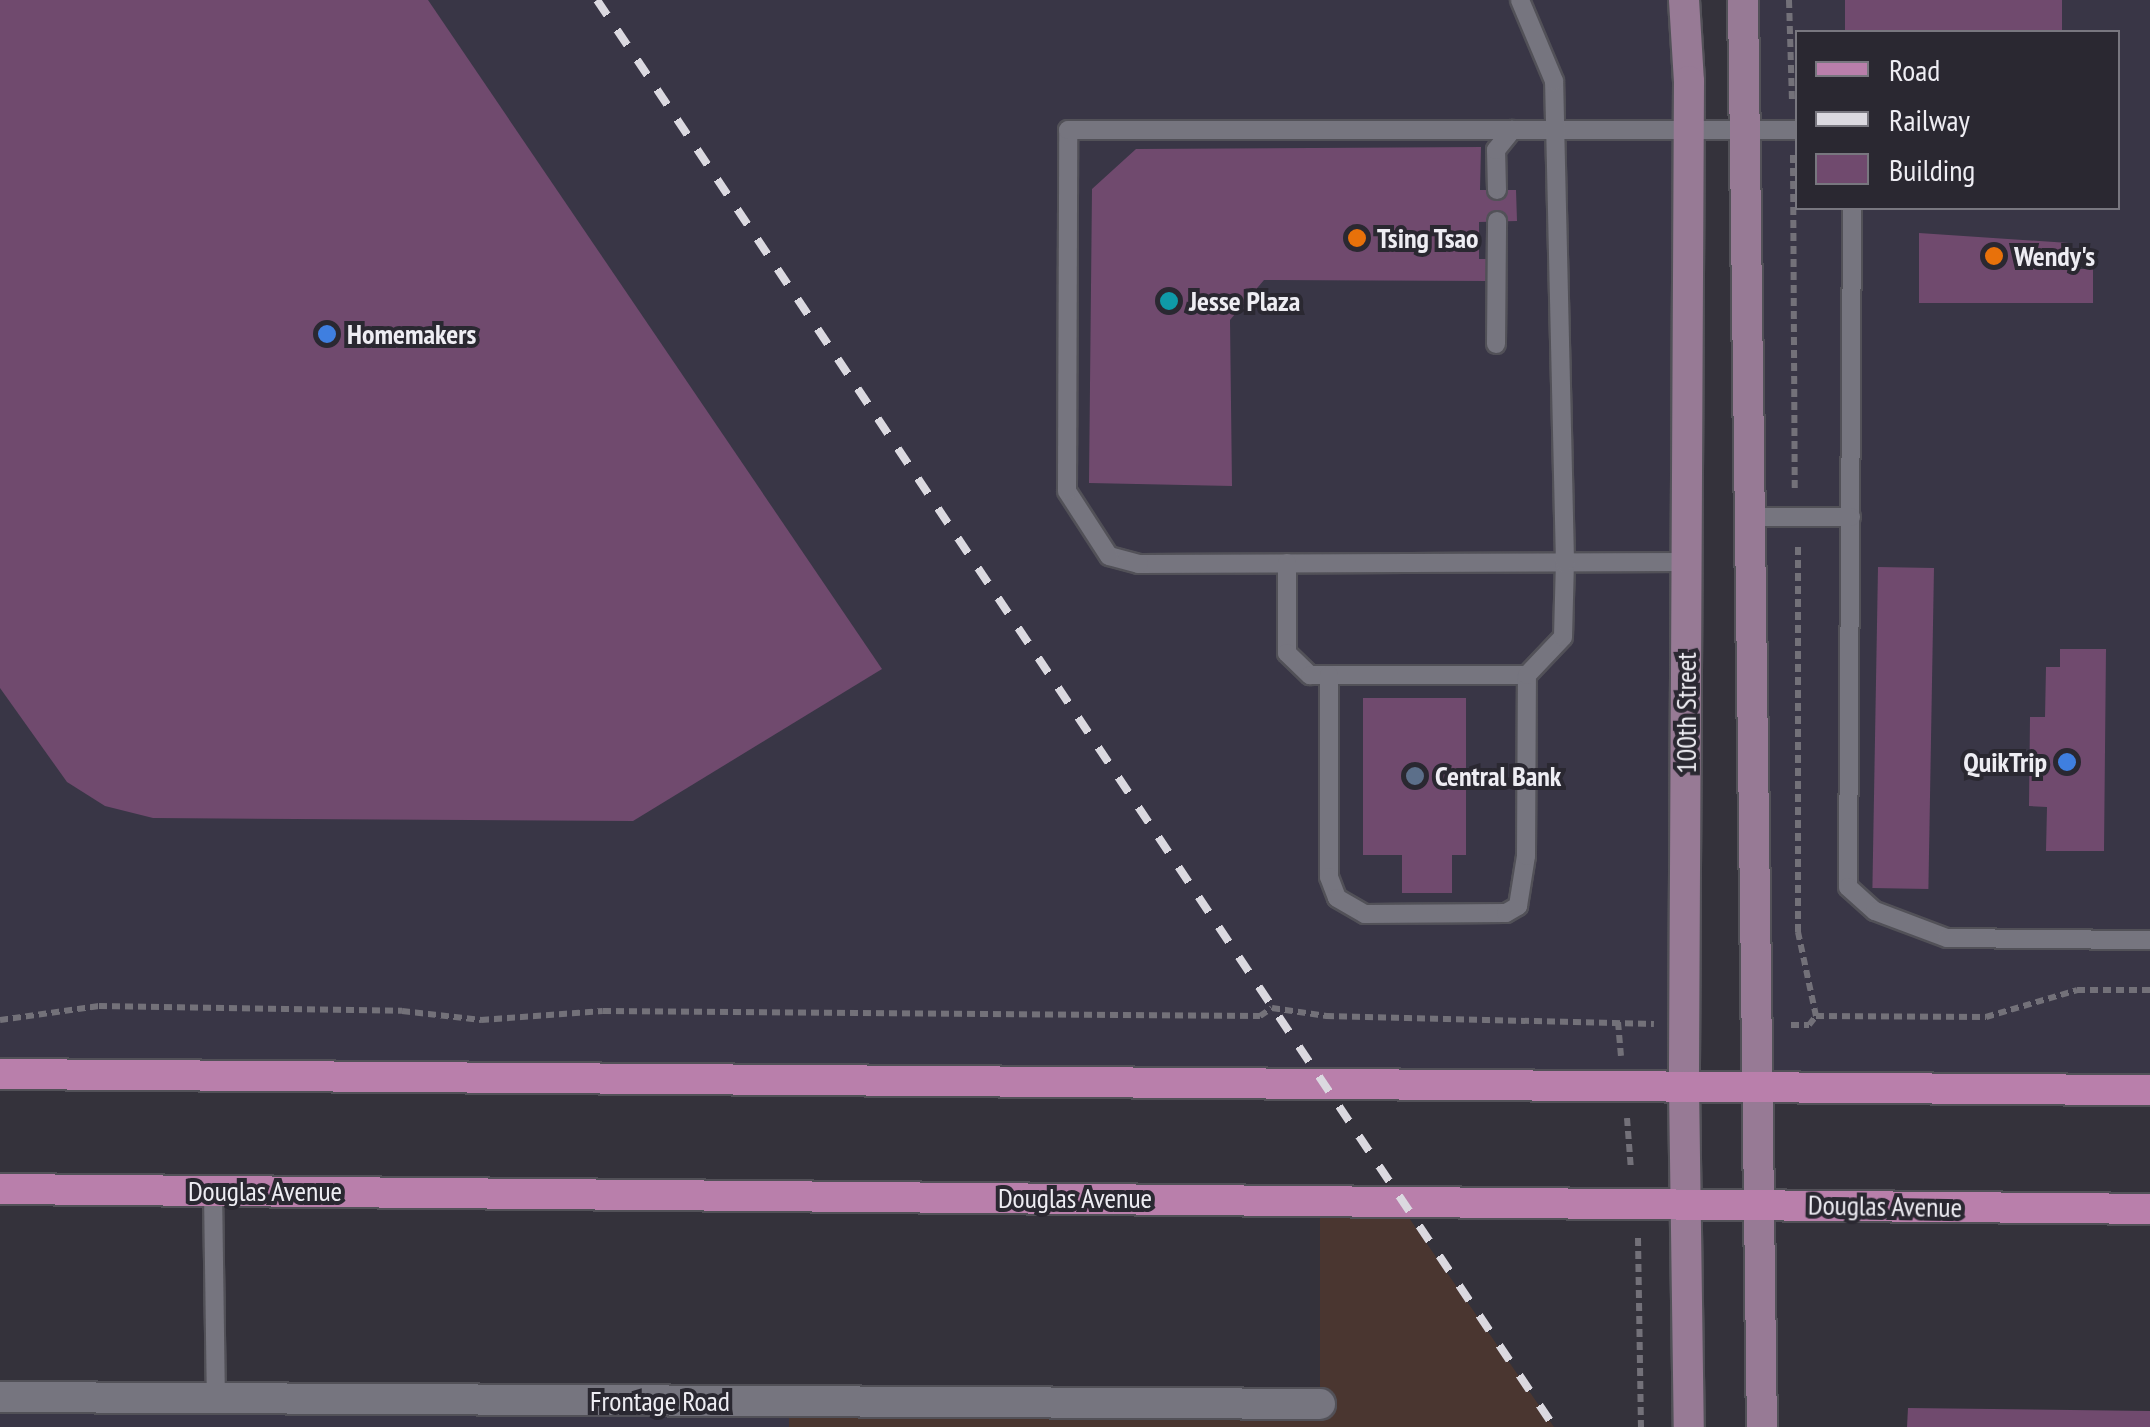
<!DOCTYPE html>
<html>
<head>
<meta charset="utf-8">
<style>
  body { margin:0 }
  #map { position:relative; width:2150px; height:1427px; overflow:hidden; background:#34323b; font-family:"PT Sans Narrow",sans-serif }
  div>[style] { position:absolute }
  .built>* { inset:0; background:#393646; transform-origin:0 0 }
  .industrial>* { inset:0; background:#4a3630 }
  .building>* { inset:0; background:#704a6e; transform-origin:0 0 }
  .path>* { height:6px; margin-top:-3px; transform-origin:0; background:repeating-linear-gradient(90deg,#737179 0 8px,transparent 0 13px) }
  .roads { filter:drop-shadow(2px 0 #525158) drop-shadow(-2px 0 #525158) drop-shadow(0 2px #525158) drop-shadow(0 -2px #525158) }
  .lane>* { height:18px; margin:-9px; padding:0 9px; transform-origin:9px; border-radius:9px; background:#76757f }
  .street>* { height:30px; margin:-15px; padding:0 15px; transform-origin:15px; border-radius:15px; background:#76757f }
  .secondary>* { height:30px; margin:-15px; padding:0 15px; transform-origin:15px; border-radius:15px; background:#977a95 }
  .primary>* { height:30px; margin:-15px; padding:0 15px; transform-origin:15px; border-radius:15px; background:#b97fab }
  .rail>* { height:8px; margin-top:-4px; transform-origin:0; background:repeating-linear-gradient(90deg,#dbd9e0 0 18px,transparent 0 36px) }
  .dots>* { width:28px; height:28px; translate:-50% -50%; box-sizing:border-box; border:5px solid #2a2831; border-radius:50% }
  span { translate:-50% -50%; white-space:nowrap; text-align:center; line-height:1.15; -webkit-text-stroke:8px #2a2831; paint-order:stroke }
  .poi-label { font-size:28px; color:#eeedf3; font-weight:700 }
  .left { translate:0 -50%; text-align:left }
  .right { translate:-100% -50%; text-align:right }
  .street-label { font-size:28px; color:#eeedf3 }
  .legend { position:absolute; left:1795px; top:30px; width:325px; height:180px; box-sizing:border-box; background:#2a2831; border:2px solid #78777f; margin:0; padding:12px 18px; list-style:none; font-size:30px; color:#eeedf3 }
  .legend li { display:flex; align-items:center; gap:20px; height:50px }
  .legend b { width:50px; border:2px solid #78777f }
</style>
</head>
<body>
<div id="map">
  <div class="built">
    <div style="left:0;top:0;width:1684px;height:1074px"></div>
    <div style="clip-path:polygon(evenodd,1743px 0,2150px 0,2150px 1090px,1758px 1087px,1743px 0,1798px 32px,2118px 32px,2118px 208px,1798px 208px,1798px 32px)"></div>
    <div style="clip-path:polygon(0 1397px,789px 1402px,789px 1427px,0 1427px)"></div>
  </div>
  <div class="industrial">
    <div style="clip-path:polygon(1320px 1200px,1398px 1202px,1554px 1427px,789px 1427px,789px 1402px,1320px 1403px)"></div>
  </div>
  <div class="building">
    <div style="clip-path:polygon(0 0,428px 0,882px 669px,633px 821px,153px 818px,105px 806px,67px 782px,0 688px)"></div>
    <div style="left:1845px;top:0;width:217px;height:32px"></div>
    <div style="clip-path:polygon(1481px 147px,1480px 190px,1516px 190px,1517px 221px,1479px 222px,1479px 259px,1488px 259px,1488px 281px,1264px 280px,1230px 320px,1232px 486px,1089px 483px,1092px 189px,1136px 149px)"></div>
    <div style="clip-path:polygon(1919px 233px,2069px 243px,2069px 269px,2093px 269px,2093px 303px,1919px 303px)"></div>
    <div style="left:1878px;top:567px;width:56px;height:321px;rotate:1deg"></div>
    <div style="clip-path:polygon(2060px 649px,2106px 649px,2104px 851px,2046px 851px,2047px 807px,2029px 806px,2030px 717px,2045px 717px,2046px 667px,2060px 667px)"></div>
    <div style="clip-path:polygon(1363px 698px,1466px 698px,1466px 855px,1452px 855px,1452px 893px,1402px 893px,1402px 855px,1363px 855px)"></div>
    <div style="clip-path:polygon(1908px 1408px,2150px 1411px,2150px 1427px,1907px 1427px)"></div>
  </div>
  <div class="path">
    <div style="left:1789px;top:0;width:102px;rotate:88.3deg"></div>
    <div style="left:1793px;top:155px;width:337px;rotate:89.7deg"></div>
    <div style="left:1816px;top:1016px;width:170px;rotate:0.3deg"></div>
    <div style="left:1986px;top:1017px;width:95px;rotate:-16.5deg"></div>
    <div style="left:2077px;top:990px;width:73px"></div>
    <div style="left:0;top:1020px;width:100px;rotate:-8deg"></div>
    <div style="left:99px;top:1006px;width:303px;rotate:0.9deg"></div>
    <div style="left:402px;top:1011px;width:80px;rotate:6.5deg"></div>
    <div style="left:481px;top:1020px;width:122px;rotate:-4.2deg"></div>
    <div style="left:603px;top:1011px;width:657px;rotate:0.44deg"></div>
    <div style="left:1260px;top:1016px;width:14px;rotate:-34deg"></div>
    <div style="left:1272px;top:1008px;width:55px;rotate:8.4deg"></div>
    <div style="left:1326px;top:1016px;width:328px;rotate:1.4deg"></div>
    <div style="left:1618px;top:1022px;width:34px;rotate:85deg"></div>
    <div style="left:1791px;top:1025px;width:18px"></div>
    <div style="left:1809px;top:1025px;width:11px;rotate:-52deg"></div>
    <div style="left:1816px;top:1016px;width:86px;rotate:-102.1deg"></div>
    <div style="left:1798px;top:932px;width:387px;rotate:-90deg"></div>
    <div style="left:1627px;top:1118px;width:52px;rotate:85.6deg"></div>
    <div style="left:1638px;top:1238px;width:189px;rotate:89.1deg"></div>
  </div>
  <div class="roads">
    <div class="lane">
      <div style="left:1497px;top:190px;width:40px;rotate:-91.4deg"></div>
      <div style="left:1496px;top:150px;width:26px;rotate:-51deg"></div>
      <div style="left:1852px;top:208px;width:679px;rotate:90.34deg"></div>
      <div style="left:1848px;top:887px;width:36px;rotate:42deg"></div>
      <div style="left:1875px;top:911px;width:77px;rotate:20.6deg"></div>
      <div style="left:1947px;top:938px;width:203px;rotate:0.6deg"></div>
      <div style="left:1496px;top:344px;width:123px;rotate:-89.5deg"></div>
      <div style="left:1752px;top:517px;width:99px"></div>
      <div style="left:1687px;top:562px;width:548px;rotate:179.79deg"></div>
      <div style="left:1139px;top:564px;width:31px;rotate:-165deg"></div>
      <div style="left:1109px;top:556px;width:77px;rotate:-122.9deg"></div>
      <div style="left:1067px;top:491px;width:361px;rotate:-89.8deg"></div>
      <div style="left:1068px;top:130px;width:730px"></div>
      <div style="left:1287px;top:563px;width:90px;rotate:90deg"></div>
      <div style="left:1287px;top:653px;width:32px;rotate:44deg"></div>
      <div style="left:1310px;top:675px;width:217px"></div>
      <div style="left:1329px;top:675px;width:202px;rotate:90deg"></div>
      <div style="left:1329px;top:877px;width:22px;rotate:69deg"></div>
      <div style="left:1337px;top:898px;width:32px;rotate:30deg"></div>
      <div style="left:1365px;top:914px;width:141px;rotate:-0.4deg"></div>
      <div style="left:1506px;top:913px;width:14px;rotate:-30deg"></div>
      <div style="left:1518px;top:906px;width:51px;rotate:-80.9deg"></div>
      <div style="left:1526px;top:856px;width:181px;rotate:-89.7deg"></div>
      <div style="left:1527px;top:675px;width:52px;rotate:-46.5deg"></div>
      <div style="left:1563px;top:637px;width:75px;rotate:-88.5deg"></div>
      <div style="left:1565px;top:562px;width:481px;rotate:-91.3deg"></div>
      <div style="left:1554px;top:81px;width:88px;rotate:-112.8deg"></div>
      <div style="left:213px;top:1191px;width:207px;rotate:89.2deg"></div>
    </div>
    <div class="street">
      <div style="left:0;top:1397px;width:1320px;rotate:0.3deg"></div>
    </div>
    <div class="secondary">
      <div style="left:1684px;top:0;width:81px;rotate:86.5deg"></div>
      <div style="left:1689px;top:81px;width:1005px;rotate:90.29deg"></div>
      <div style="left:1684px;top:1086px;width:341px;rotate:89.2deg"></div>
      <div style="left:1743px;top:0;width:1427px;rotate:89.24deg"></div>
    </div>
    <div class="primary">
      <div style="left:0;top:1074px;width:2150px;rotate:0.43deg"></div>
      <div style="left:0;top:1189px;width:2150px;rotate:0.53deg"></div>
    </div>
  </div>
  <div class="rail">
    <div style="left:597px;top:0;width:1718px;rotate:56.15deg"></div>
  </div>
  <div class="dots">
    <div style="left:1357px;top:238px;background:#e8710a"></div>
    <div style="left:1994px;top:256px;background:#e8710a"></div>
    <div style="left:1169px;top:301px;background:#0f9aa8"></div>
    <div style="left:327px;top:334px;background:#3f7fe0"></div>
    <div style="left:2067px;top:762px;background:#3f7fe0"></div>
    <div style="left:1415px;top:776px;background:#5c6f8a"></div>
  </div>
  <div class="poi-label">
    <span class="left" style="left:1377px;top:238px">Tsing Tsao</span>
    <span class="left" style="left:2014px;top:256px">Wendy's</span>
    <span class="left" style="left:1189px;top:301px">Jesse Plaza</span>
    <span class="left" style="left:347px;top:334px">Homemakers</span>
    <span class="right" style="left:2047px;top:762px">QuikTrip</span>
    <span class="left" style="left:1435px;top:776px">Central Bank</span>
  </div>
  <div class="street-label">
    <span style="left:1686px;top:713px;rotate:-90deg">100th Street</span>
    <span style="left:265px;top:1191px">Douglas Avenue</span>
    <span style="left:1075px;top:1198px">Douglas Avenue</span>
    <span style="left:1885px;top:1206px;rotate:1deg">Douglas Avenue</span>
    <span style="left:660px;top:1401px">Frontage Road</span>
  </div>
  <ul class="legend">
  <li><b style="height:12px;background:#b97fab"></b>Road</li>
  <li><b style="height:12px;background:#dbd9e0"></b>Railway</li>
  <li><b style="height:28px;background:#704a6e"></b>Building</li>
  </ul>
</div>
</body>
</html>
